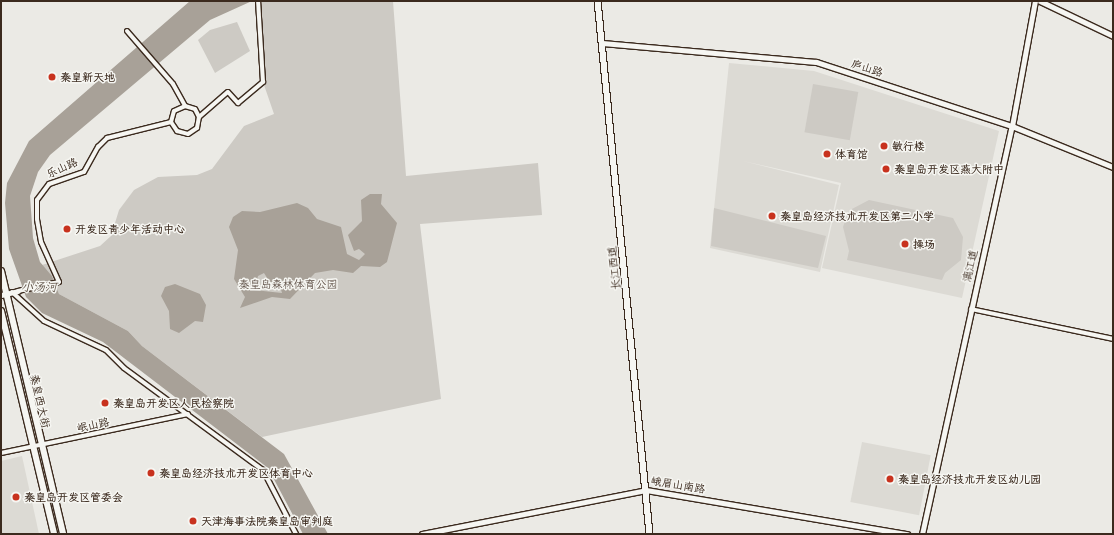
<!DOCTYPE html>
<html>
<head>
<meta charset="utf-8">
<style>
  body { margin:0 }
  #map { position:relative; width:1114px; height:535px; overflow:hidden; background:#ebeae5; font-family:"Playpen Sans","LXGW WenKai TC",sans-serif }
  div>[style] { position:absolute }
  .built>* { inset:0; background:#dcdad4; transform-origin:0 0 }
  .green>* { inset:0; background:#cdcac4; transform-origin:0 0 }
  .water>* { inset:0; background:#a8a198 }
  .roads { filter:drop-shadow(1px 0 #3b2a1e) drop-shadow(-1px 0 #3b2a1e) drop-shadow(0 1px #3b2a1e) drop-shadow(0 -1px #3b2a1e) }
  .minor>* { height:4px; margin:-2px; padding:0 2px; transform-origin:2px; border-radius:2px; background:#f6f6f2 }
  .tertiary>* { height:5px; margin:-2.5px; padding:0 2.5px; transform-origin:2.5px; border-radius:2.5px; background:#f6f6f2 }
  .secondary>* { height:5.5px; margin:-2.75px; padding:0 2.75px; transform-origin:2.75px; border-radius:2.75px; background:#f6f6f2 }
  .primary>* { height:6px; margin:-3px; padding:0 3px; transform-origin:3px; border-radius:3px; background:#f6f6f2 }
  .dots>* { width:11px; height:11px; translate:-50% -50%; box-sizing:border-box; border:2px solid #f6f6f2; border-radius:50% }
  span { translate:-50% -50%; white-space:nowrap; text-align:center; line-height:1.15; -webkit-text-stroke:3px #f6f6f2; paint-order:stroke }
  .street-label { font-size:11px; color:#3b2a1e }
  .poi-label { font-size:11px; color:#3b2a1e; font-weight:700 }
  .left { translate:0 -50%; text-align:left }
  .park-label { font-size:11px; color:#605248 }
  .water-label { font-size:12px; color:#615449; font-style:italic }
  .frame { position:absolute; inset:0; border:2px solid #3b2a1e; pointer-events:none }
</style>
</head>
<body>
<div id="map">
  <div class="built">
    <div style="clip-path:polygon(729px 63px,814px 71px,999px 131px,962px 298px,822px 268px,841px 183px,743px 161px,839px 185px,820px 272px,710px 248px)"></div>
    <div style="left:862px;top:442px;width:70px;height:61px;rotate:11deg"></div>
    <div style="clip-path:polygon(22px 456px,39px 534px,1px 534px,1px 461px)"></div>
  </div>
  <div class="green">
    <div style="clip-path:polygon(258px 1px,393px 1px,406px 176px,538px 163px,542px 215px,420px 224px,441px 399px,262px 437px,142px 346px,128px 331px,59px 294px,52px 276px,42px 265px,100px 246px,111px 236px,119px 210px,134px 190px,158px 177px,197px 175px,212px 169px,244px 126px,274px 114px,263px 82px)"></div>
    <div style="clip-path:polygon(237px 22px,250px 51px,215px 73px,198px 40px,210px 30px)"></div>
    <div style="left:813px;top:84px;width:46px;height:49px;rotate:10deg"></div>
    <div style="clip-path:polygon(869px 200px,953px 218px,963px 237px,961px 260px,945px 273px,942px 280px,847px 260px,849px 251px,843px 227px,846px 218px,850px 210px)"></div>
    <div style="clip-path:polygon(714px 208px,826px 236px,818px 268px,711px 246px)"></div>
  </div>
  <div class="water">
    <div style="clip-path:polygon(190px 1px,252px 1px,210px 20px,50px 155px,38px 172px,30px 196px,33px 238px,40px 262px,52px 276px,59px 294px,128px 331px,142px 346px,284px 454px,328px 534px,303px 534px,268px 468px,103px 342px,42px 313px,26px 297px,9px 249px,5px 203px,7px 183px,29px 141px)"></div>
    <div style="clip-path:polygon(evenodd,370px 194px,382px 194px,381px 204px,397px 223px,387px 262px,380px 267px,361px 266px,353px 273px,333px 270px,315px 273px,290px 299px,272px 297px,240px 308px,245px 297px,234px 279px,238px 250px,229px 227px,233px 217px,242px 211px,260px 212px,297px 203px,308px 208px,317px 219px,341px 227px,347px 254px,359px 260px,365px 254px,359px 249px,354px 251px,348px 235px,362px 221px,361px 200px,370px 194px,264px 273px,269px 281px,280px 286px,282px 293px,254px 290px,258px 276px,264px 273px)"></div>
    <div style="clip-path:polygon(175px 284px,200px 294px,206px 305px,203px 322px,195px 321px,179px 333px,170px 329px,169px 311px,161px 296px,165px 287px)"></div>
  </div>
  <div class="roads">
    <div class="minor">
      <div style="left:127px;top:31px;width:70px;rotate:49deg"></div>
      <div style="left:173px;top:84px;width:25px;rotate:61deg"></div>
      <div style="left:171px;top:122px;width:11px;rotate:56deg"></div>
      <div style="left:177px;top:131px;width:11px;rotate:15deg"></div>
      <div style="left:188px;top:134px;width:11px;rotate:-34deg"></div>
      <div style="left:197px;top:128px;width:11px;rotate:-80deg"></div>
      <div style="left:18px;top:291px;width:42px;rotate:-12.4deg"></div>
      <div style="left:59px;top:282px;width:44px;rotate:-114.2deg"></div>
      <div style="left:41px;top:242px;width:23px;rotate:-100deg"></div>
      <div style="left:37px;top:219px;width:19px;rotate:-90deg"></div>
      <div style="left:37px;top:200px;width:20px;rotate:-53deg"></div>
      <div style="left:49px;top:184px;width:37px;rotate:-19deg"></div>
      <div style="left:84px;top:172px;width:29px;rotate:-61deg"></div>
      <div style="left:98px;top:147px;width:13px;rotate:-45deg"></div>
      <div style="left:107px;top:138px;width:66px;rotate:-14deg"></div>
      <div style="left:171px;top:122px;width:11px;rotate:-75deg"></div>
      <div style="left:174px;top:111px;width:12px;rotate:-24deg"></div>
      <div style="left:185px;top:106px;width:10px;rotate:17deg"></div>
      <div style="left:195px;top:109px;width:9px;rotate:63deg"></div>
      <div style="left:199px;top:117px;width:38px;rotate:-41deg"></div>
      <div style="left:228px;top:92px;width:15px;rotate:48deg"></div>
      <div style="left:238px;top:103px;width:33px;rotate:-40deg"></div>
      <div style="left:263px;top:82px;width:81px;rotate:-93.5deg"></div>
      <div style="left:12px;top:292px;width:43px;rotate:42.2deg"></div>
      <div style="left:44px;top:321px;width:68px;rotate:25.1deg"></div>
      <div style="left:106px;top:350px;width:25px;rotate:45deg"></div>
      <div style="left:124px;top:368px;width:172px;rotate:36.3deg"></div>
      <div style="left:263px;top:470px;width:72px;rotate:62.7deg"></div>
      <div style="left:971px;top:309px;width:145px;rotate:11.9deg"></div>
      <div style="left:1px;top:453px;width:191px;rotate:-11.8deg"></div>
    </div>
    <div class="tertiary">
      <div style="left:1040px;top:1px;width:81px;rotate:25.6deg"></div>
      <div style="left:602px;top:43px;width:215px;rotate:5.1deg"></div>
      <div style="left:816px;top:62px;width:206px;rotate:18.1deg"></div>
      <div style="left:1012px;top:126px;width:109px;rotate:22.1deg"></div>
      <div style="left:1px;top:295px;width:17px;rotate:-13deg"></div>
      <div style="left:422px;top:534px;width:228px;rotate:-11.1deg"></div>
      <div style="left:646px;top:490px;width:265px;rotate:9.6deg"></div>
      <div style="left:922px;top:534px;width:418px;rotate:-77.6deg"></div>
      <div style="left:1012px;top:126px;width:127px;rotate:-79.6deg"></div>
    </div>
    <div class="secondary">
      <div style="left:598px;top:1px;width:536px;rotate:84.43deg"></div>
    </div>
    <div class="primary">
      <div style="left:1px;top:271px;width:270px;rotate:76.7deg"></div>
      <div style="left:1px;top:311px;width:229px;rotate:76.6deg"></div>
    </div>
  </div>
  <div class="dots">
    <div style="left:52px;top:77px;background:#c8321e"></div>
    <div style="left:884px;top:146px;background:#c8321e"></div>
    <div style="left:827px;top:154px;background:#c8321e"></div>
    <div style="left:886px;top:169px;background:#c8321e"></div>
    <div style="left:772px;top:216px;background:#c8321e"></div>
    <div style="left:67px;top:229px;background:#c8321e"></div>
    <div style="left:905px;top:244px;background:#c8321e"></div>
    <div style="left:105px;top:403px;background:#c8321e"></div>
    <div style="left:151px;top:473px;background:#c8321e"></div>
    <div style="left:890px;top:479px;background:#c8321e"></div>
    <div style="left:16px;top:497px;background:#c8321e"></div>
    <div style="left:193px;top:521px;background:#c8321e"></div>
  </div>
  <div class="street-label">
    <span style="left:867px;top:68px;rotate:18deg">庐山路</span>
    <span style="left:62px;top:168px;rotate:-24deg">乐山路</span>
    <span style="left:970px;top:266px;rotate:-77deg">漓江道</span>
    <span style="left:614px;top:268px;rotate:-96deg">长江西道</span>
    <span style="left:40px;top:401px;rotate:77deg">秦皇西大街</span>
    <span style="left:93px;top:425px;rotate:-12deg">岷山路</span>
    <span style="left:678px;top:485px;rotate:9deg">峨眉山南路</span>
  </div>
  <div class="poi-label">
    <span class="left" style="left:60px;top:77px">秦皇新天地</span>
    <span class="left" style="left:892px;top:146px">敏行楼</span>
    <span class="left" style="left:835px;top:154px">体育馆</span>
    <span class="left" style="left:894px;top:169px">秦皇岛开发区燕大附中</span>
    <span class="left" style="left:780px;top:216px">秦皇岛经济技术开发区第二小学</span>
    <span class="left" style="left:75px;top:229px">开发区青少年活动中心</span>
    <span class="left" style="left:913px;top:244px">操场</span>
    <span class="left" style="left:113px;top:403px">秦皇岛开发区人民检察院</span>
    <span class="left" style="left:159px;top:473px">秦皇岛经济技术开发区体育中心</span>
    <span class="left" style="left:898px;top:479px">秦皇岛经济技术开发区幼儿园</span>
    <span class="left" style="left:24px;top:497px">秦皇岛开发区管委会</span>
    <span class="left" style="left:201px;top:521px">天津海事法院秦皇岛审判庭</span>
  </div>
  <div class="park-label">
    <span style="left:288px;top:284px">秦皇岛森林体育公园</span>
  </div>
  <div class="water-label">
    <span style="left:39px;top:287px">小汤河</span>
  </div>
  <div class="frame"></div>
</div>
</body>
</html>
